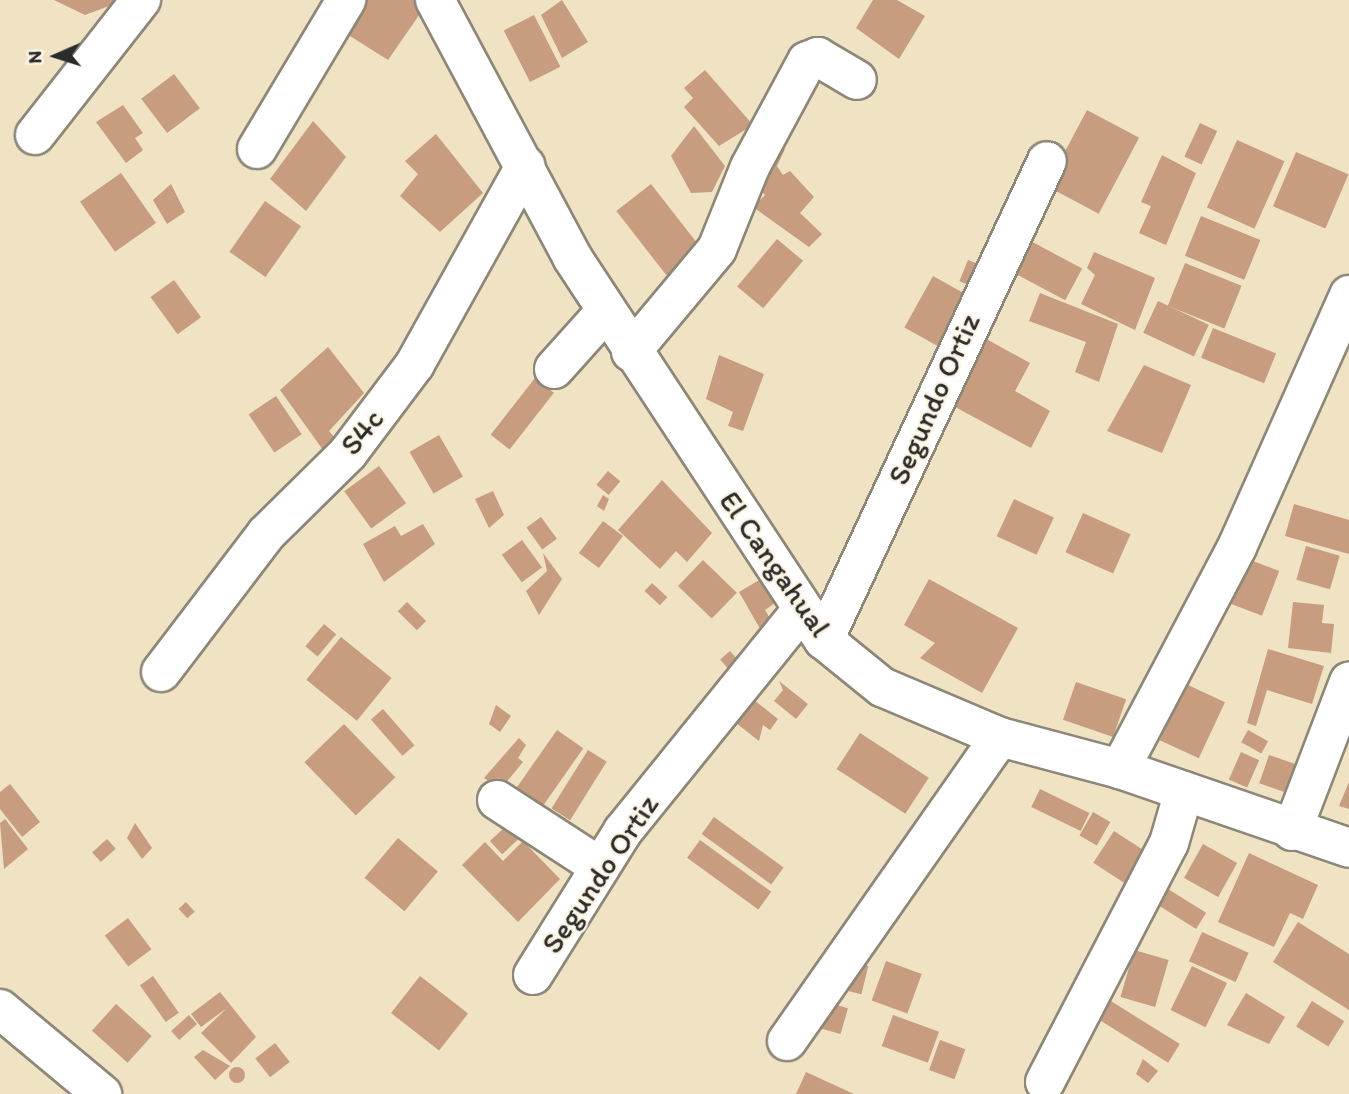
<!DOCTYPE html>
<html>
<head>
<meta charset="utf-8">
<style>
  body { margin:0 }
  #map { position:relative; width:1349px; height:1094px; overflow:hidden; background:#efe3c4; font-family:Itim,sans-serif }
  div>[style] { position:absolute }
  .building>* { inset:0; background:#c79c7f; transform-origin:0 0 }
  .round { border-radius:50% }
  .roads { filter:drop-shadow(2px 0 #8d8778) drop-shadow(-2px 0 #8d8778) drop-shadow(0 2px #8d8778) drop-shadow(0 -2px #8d8778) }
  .minor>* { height:38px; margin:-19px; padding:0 19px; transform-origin:19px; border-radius:19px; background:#fff }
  span { translate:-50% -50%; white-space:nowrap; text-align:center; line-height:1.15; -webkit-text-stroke:5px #fcf5e5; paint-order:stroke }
  .street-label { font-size:30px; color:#2b2b2b }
  .north { position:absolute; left:21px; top:21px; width:70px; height:70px; -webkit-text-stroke:5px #fcf5e5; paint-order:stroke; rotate:267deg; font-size:19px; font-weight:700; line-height:28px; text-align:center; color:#2b2b2b }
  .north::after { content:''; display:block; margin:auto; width:24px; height:32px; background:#2b2b2b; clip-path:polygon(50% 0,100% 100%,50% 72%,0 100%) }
</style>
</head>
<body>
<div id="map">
  <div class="building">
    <div style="clip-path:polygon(54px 0,125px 0,85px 15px)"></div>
    <div style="clip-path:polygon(366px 0,420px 0,424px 8px,388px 60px,342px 31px)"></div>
    <div style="clip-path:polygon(562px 0,588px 42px,562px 58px,541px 15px)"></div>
    <div style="clip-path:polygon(873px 0,897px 0,925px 16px,899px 59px,856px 28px)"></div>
    <div style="left:534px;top:15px;width:58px;height:34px;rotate:63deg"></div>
    <div style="clip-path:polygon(705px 70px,753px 125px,719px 146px,684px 107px,693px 98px,684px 88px)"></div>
    <div style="left:174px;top:74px;width:43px;height:41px;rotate:53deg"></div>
    <div style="clip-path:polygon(123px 105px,143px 133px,135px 138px,143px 150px,126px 163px,96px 122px)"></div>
    <div style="left:1087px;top:110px;width:59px;height:86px;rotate:28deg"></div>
    <div style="clip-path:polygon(313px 121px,346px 157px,306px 211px,270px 179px)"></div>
    <div style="left:1200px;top:123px;width:19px;height:37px;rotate:25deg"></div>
    <div style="clip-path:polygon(694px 126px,725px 166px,712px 192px,691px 193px,671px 156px)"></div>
    <div style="clip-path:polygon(436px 134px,483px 193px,440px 232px,400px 196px,418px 174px,405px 161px)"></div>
    <div style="left:1237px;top:140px;width:52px;height:74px;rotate:24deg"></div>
    <div style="clip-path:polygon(768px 143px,785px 149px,777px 166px,783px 175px,790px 171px,814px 197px,800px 213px,822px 234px,809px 247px,753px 207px,765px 195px,753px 182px)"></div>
    <div style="left:1296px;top:152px;width:57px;height:59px;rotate:23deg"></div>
    <div style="clip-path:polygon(1162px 155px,1196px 173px,1166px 245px,1139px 233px,1151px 206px,1141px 202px)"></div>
    <div style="left:121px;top:173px;width:61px;height:50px;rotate:55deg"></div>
    <div style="clip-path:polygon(171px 184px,185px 212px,167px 224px,153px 200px)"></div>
    <div style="left:651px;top:184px;width:89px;height:44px;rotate:52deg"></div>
    <div style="left:265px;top:201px;width:44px;height:62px;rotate:35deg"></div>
    <div style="left:1201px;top:216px;width:64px;height:43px;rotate:22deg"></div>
    <div style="left:1023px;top:237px;width:67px;height:36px;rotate:28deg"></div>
    <div style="left:777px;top:239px;width:34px;height:62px;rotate:40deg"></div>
    <div style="clip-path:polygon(1094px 252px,1155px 278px,1135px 330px,1081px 304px,1095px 275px,1087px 268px)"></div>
    <div style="left:968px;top:260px;width:18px;height:23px;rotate:22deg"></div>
    <div style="left:1185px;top:263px;width:61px;height:46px;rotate:22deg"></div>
    <div style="left:933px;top:276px;width:39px;height:59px;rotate:29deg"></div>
    <div style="left:174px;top:280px;width:46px;height:29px;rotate:54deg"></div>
    <div style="clip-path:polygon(1040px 293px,1118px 324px,1099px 382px,1075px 372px,1086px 342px,1029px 321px)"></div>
    <div style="left:1158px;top:301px;width:56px;height:35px;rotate:25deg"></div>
    <div style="left:1213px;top:328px;width:68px;height:32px;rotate:22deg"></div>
    <div style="clip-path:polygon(981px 336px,1030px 363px,1015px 391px,1050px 411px,1031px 448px,946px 402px)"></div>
    <div style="clip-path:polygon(328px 347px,364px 393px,329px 431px,335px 438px,323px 450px,280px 390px)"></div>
    <div style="clip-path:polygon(719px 355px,764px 374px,743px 431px,728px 426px,733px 412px,706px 399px)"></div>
    <div style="clip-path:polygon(1144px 365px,1191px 385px,1162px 453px,1107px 431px)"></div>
    <div style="left:535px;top:378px;width:24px;height:72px;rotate:38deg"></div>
    <div style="left:276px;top:396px;width:46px;height:33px;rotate:56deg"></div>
    <div style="left:439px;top:435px;width:48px;height:34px;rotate:60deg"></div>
    <div style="left:379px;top:466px;width:46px;height:43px;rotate:54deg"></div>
    <div style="left:608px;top:471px;width:16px;height:18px;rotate:40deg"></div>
    <div style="clip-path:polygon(662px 480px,712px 533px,687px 562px,676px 551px,660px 569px,618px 530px)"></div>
    <div style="clip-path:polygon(493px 491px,504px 515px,489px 528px,475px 499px)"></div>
    <div style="clip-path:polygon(603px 495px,609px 499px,604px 511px,597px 506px)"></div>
    <div style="left:1014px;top:499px;width:44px;height:41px;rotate:25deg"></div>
    <div style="clip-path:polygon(1294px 504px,1349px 520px,1349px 554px,1285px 536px)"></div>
    <div style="left:1083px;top:513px;width:52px;height:43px;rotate:24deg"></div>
    <div style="left:541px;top:517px;width:27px;height:18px;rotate:54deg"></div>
    <div style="left:603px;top:521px;width:25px;height:40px;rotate:37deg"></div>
    <div style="clip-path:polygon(423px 524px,435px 544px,384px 582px,363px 544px,395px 526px,401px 536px)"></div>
    <div style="left:522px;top:540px;width:34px;height:25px;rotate:54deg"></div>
    <div style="left:1306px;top:546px;width:35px;height:35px;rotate:16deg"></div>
    <div style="clip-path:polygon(543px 553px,562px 579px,539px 615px,526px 591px,547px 571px)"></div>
    <div style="left:1240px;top:556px;width:42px;height:48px;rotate:21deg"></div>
    <div style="left:703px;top:560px;width:47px;height:36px;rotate:44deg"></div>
    <div style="clip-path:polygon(761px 579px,775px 603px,765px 610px,775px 627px,763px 634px,739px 592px)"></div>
    <div style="clip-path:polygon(929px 579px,1018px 628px,982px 693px,920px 658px,935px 643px,904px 625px)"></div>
    <div style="left:652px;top:583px;width:21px;height:11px;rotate:43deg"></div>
    <div style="left:407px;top:602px;width:27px;height:13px;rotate:45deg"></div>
    <div style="clip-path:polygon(1293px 602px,1324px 605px,1322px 623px,1334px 624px,1331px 653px,1288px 648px)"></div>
    <div style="left:324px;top:624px;width:16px;height:29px;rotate:40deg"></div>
    <div style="left:341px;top:637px;width:65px;height:55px;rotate:39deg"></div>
    <div style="clip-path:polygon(1268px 649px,1324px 666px,1312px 704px,1267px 690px,1256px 726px,1247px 723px)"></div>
    <div style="left:730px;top:651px;width:23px;height:13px;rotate:49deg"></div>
    <div style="clip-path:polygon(779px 681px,808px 704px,796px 719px,774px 701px,783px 690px)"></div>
    <div style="left:1076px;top:682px;width:53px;height:40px;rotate:19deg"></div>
    <div style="left:1186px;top:684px;width:43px;height:62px;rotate:25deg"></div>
    <div style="clip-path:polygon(754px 700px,778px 719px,770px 730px,763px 725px,759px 741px,736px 723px)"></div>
    <div style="clip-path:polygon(496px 705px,511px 716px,500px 732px,489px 724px)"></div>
    <div style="left:383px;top:709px;width:48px;height:16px;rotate:49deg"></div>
    <div style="left:344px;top:724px;width:74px;height:55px;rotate:46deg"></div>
    <div style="left:557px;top:730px;width:32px;height:71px;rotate:35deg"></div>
    <div style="left:1248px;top:730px;width:23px;height:14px;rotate:29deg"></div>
    <div style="left:860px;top:733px;width:82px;height:43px;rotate:33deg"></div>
    <div style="clip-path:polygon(519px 738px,526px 745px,518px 758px,523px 762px,500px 790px,484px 778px)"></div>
    <div style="left:588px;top:750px;width:22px;height:69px;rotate:32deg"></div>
    <div style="left:1241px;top:752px;width:20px;height:30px;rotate:24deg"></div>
    <div style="left:1269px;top:755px;width:37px;height:30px;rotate:19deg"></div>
    <div style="clip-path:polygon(1349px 782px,1349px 809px,1339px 806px)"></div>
    <div style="clip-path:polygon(10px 784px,40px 822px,22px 837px,0 809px,0 792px)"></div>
    <div style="left:1040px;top:789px;width:55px;height:20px;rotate:26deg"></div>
    <div style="left:1093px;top:812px;width:20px;height:27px;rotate:30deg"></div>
    <div style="left:714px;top:817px;width:86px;height:21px;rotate:36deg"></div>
    <div style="clip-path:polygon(5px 819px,28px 849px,4px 869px,0 823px)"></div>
    <div style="clip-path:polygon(135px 823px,152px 848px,142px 859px,127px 838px)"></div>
    <div style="left:506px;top:826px;width:18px;height:22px;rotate:47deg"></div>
    <div style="left:1114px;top:831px;width:50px;height:38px;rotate:33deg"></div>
    <div style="left:398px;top:838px;width:52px;height:52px;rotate:40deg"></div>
    <div style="left:107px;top:839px;width:13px;height:20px;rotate:48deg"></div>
    <div style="left:700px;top:840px;width:88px;height:22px;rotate:36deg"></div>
    <div style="clip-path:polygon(523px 841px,560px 879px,518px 922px,462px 865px,485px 842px,503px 861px)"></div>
    <div style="left:1203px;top:844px;width:39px;height:39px;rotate:29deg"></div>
    <div style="clip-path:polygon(1249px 853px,1318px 885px,1303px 919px,1290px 913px,1274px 947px,1218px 922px)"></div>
    <div style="left:1168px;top:889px;width:45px;height:19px;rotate:32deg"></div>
    <div style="left:186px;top:902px;width:13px;height:10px;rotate:48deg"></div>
    <div style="left:128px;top:918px;width:39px;height:29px;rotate:53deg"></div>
    <div style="clip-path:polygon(1298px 922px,1349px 954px,1349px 1010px,1273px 962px)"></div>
    <div style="left:1202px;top:932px;width:51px;height:32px;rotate:24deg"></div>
    <div style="left:1134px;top:950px;width:36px;height:49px;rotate:16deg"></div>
    <div style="left:848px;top:961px;width:21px;height:29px;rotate:14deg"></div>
    <div style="left:886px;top:961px;width:38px;height:42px;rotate:20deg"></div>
    <div style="left:1192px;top:966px;width:39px;height:49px;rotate:26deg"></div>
    <div style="left:153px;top:976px;width:45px;height:16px;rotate:55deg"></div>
    <div style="left:420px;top:976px;width:61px;height:47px;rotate:38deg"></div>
    <div style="clip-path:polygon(220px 992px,256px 1037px,231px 1063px,201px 1033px,227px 1008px,201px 1027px,191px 1014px)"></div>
    <div style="clip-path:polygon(1246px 993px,1285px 1017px,1269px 1044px,1227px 1025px)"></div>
    <div style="left:1106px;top:998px;width:87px;height:22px;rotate:32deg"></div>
    <div style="left:823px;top:1001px;width:26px;height:27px;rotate:16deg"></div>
    <div style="left:1312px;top:1001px;width:38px;height:30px;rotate:32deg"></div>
    <div style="left:116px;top:1004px;width:48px;height:36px;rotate:42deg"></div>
    <div style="left:189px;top:1015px;width:12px;height:24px;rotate:48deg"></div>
    <div style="left:893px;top:1015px;width:49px;height:33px;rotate:20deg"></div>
    <div style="left:940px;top:1040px;width:27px;height:32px;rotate:20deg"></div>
    <div style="left:275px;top:1043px;width:24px;height:25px;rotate:52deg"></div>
    <div style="clip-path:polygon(203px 1050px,230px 1066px,215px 1080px,194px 1057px)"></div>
    <div style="clip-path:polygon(1143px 1059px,1158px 1071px,1148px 1083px,1136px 1074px)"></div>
    <div class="round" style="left:229px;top:1067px;width:16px;height:16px"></div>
    <div style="clip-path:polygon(806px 1072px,854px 1094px,796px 1094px)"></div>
  </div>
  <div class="roads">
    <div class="minor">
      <div style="left:435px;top:0;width:291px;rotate:61.9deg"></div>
      <div style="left:572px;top:257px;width:458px;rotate:56.7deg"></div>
      <div style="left:824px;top:640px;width:75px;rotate:39deg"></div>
      <div style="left:882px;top:687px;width:128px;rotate:23deg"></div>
      <div style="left:1000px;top:737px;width:124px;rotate:14.9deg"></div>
      <div style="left:1120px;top:769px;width:242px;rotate:19deg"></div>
      <div style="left:35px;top:135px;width:172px;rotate:-51.9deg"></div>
      <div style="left:257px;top:149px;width:174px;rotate:-59.1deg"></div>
      <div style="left:631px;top:352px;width:134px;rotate:-50.1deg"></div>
      <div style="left:717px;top:249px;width:88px;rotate:-68.1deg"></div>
      <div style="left:750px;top:167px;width:120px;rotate:-61.7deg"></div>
      <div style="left:807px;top:61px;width:12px;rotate:-20deg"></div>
      <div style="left:818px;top:57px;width:45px;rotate:30.5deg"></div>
      <div style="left:554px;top:369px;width:78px;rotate:-48.1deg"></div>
      <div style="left:824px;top:640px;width:528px;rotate:-65.04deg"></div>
      <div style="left:161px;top:672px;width:173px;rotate:-52.7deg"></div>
      <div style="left:266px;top:534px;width:115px;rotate:-44.6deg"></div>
      <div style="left:348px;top:453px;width:111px;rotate:-53deg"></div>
      <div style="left:415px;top:364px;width:227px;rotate:-60.9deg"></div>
      <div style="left:1120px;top:769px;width:251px;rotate:-62.2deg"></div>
      <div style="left:1237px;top:547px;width:276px;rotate:-66deg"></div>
      <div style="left:497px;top:800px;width:123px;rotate:33deg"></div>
      <div style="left:1292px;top:831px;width:160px;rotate:-69.1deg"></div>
      <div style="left:533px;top:975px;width:170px;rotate:-58deg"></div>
      <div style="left:623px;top:831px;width:283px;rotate:-51deg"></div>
      <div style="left:0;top:1009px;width:133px;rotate:39.8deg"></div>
      <div style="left:787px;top:1041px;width:371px;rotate:-55deg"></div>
      <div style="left:1045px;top:1082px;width:269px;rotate:-62.6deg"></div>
      <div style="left:1169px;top:843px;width:54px;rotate:-73.9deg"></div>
    </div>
  </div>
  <div class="street-label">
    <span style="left:934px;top:399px;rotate:-66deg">Segundo Ortiz</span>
    <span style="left:362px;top:432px;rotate:-51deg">S4c</span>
    <span style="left:775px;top:564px;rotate:55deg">El Cangahual</span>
    <span style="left:600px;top:874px;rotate:-56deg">Segundo Ortiz</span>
  </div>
  <div class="north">N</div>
</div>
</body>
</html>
